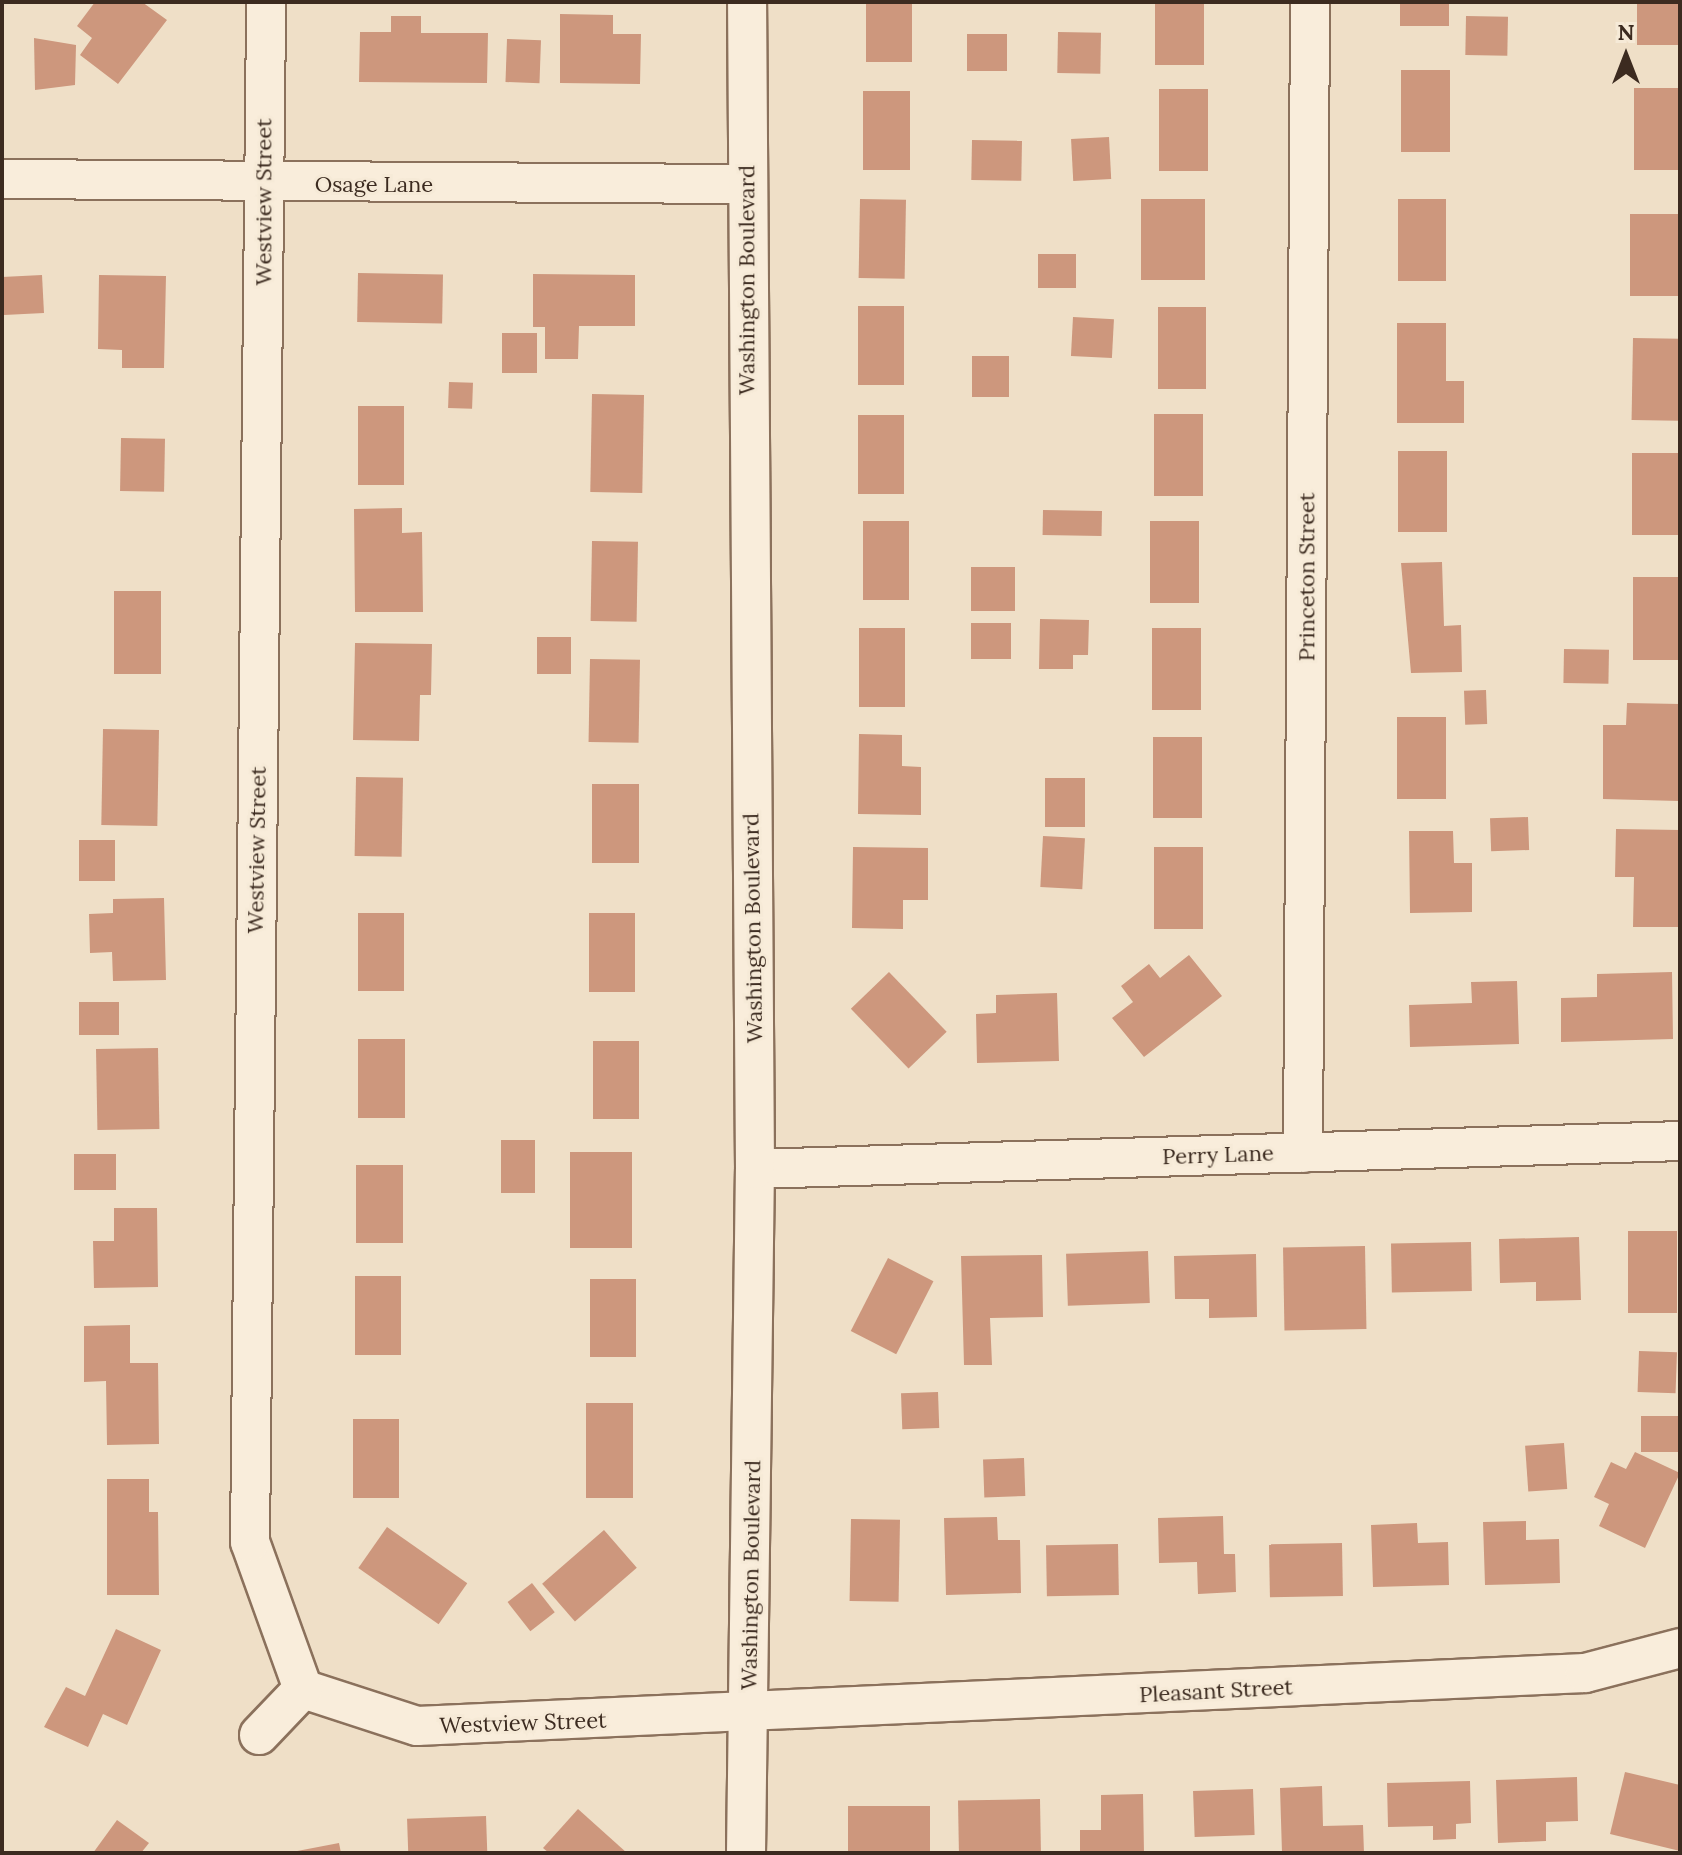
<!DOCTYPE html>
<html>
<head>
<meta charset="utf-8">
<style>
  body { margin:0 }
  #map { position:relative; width:1682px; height:1855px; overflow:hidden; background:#efdfc7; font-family:Lora,serif }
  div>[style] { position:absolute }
  .building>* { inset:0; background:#cd977d; transform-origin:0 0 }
  .roads { filter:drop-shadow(2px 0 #8b715c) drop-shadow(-2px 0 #8b715c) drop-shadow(0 2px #8b715c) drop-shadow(0 -2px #8b715c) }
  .minor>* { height:38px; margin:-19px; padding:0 19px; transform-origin:19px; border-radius:19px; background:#f9eddb }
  span { translate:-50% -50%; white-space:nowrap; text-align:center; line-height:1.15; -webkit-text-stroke:6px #f6ead7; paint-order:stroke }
  .street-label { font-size:22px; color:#3c2b20 }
  .frame { position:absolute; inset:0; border:4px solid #3c2b20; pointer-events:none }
  .north { position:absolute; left:1586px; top:16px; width:80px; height:80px; -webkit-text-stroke:6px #f6ead7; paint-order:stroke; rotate:0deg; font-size:22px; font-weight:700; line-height:32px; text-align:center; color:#3c2b20 }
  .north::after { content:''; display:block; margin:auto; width:28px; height:36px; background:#3c2b20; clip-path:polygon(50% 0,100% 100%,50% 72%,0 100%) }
</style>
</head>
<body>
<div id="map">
  <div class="building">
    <div style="clip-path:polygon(95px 2px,142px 2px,167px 20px,118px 84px,80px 55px,92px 38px,77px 26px)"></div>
    <div style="left:866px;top:2px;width:46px;height:60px"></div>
    <div style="left:1155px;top:2px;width:49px;height:63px"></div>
    <div style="left:1400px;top:2px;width:49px;height:24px"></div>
    <div style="left:1637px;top:2px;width:43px;height:43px"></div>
    <div style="clip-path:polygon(560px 14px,613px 15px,613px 34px,641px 34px,640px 84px,560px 83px)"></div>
    <div style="clip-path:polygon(391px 16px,421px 16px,421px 33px,488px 33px,487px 83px,359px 82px,360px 32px,391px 32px)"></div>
    <div style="left:1466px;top:16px;width:42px;height:39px;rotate:1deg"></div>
    <div style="left:1058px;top:32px;width:43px;height:41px;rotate:1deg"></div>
    <div style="left:967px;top:34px;width:40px;height:37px"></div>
    <div style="clip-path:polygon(34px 38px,76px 45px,75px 85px,35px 90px)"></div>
    <div style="left:507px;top:39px;width:34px;height:43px;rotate:2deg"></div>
    <div style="left:1401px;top:70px;width:49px;height:82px"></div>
    <div style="left:1634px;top:88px;width:46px;height:82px"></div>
    <div style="left:1159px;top:89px;width:49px;height:82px"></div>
    <div style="left:863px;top:91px;width:47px;height:79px"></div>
    <div style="left:1109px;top:137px;width:42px;height:38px;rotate:87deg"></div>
    <div style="left:972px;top:140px;width:50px;height:40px;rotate:1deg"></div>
    <div style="left:860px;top:199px;width:46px;height:79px;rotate:1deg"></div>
    <div style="left:1141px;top:199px;width:64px;height:81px"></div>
    <div style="left:1398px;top:199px;width:48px;height:82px"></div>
    <div style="left:1630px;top:214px;width:49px;height:82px"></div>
    <div style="left:1076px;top:254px;width:34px;height:38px;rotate:90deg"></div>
    <div style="left:358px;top:273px;width:85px;height:49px;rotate:1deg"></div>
    <div style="clip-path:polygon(533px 274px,635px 275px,635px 326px,579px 326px,578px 359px,545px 359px,545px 327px,533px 327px)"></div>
    <div style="left:42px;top:275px;width:38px;height:40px;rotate:87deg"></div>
    <div style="clip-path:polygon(99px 275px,166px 276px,164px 368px,122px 368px,122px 350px,98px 349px)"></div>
    <div style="left:858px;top:306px;width:46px;height:79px"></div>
    <div style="left:1158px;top:307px;width:48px;height:82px"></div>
    <div style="left:1073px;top:317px;width:41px;height:39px;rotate:3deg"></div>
    <div style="clip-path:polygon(1397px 323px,1446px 323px,1446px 381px,1464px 381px,1464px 423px,1397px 423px)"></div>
    <div style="left:502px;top:333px;width:35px;height:40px"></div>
    <div style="left:1633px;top:338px;width:47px;height:82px;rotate:1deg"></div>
    <div style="left:972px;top:356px;width:37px;height:41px"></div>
    <div style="left:449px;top:382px;width:24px;height:26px;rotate:2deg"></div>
    <div style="left:592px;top:394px;width:52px;height:98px;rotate:1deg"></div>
    <div style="left:358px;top:406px;width:46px;height:79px"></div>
    <div style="left:1154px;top:414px;width:49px;height:82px"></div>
    <div style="left:858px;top:415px;width:46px;height:79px"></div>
    <div style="left:121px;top:438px;width:44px;height:53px;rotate:1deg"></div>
    <div style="left:1398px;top:451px;width:49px;height:81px"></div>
    <div style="left:1632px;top:453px;width:48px;height:82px"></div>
    <div style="clip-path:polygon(402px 508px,402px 533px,422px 532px,423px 612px,355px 612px,354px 509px)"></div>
    <div style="left:1043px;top:510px;width:59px;height:25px;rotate:1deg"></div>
    <div style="left:863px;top:521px;width:46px;height:79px"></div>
    <div style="left:1150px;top:521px;width:49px;height:82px"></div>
    <div style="left:592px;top:541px;width:46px;height:80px;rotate:1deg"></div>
    <div style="clip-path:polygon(1442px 562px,1444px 626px,1461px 625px,1462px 672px,1411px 673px,1401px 563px)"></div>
    <div style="left:971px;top:567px;width:44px;height:44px"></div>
    <div style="left:1633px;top:577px;width:47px;height:83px"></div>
    <div style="left:114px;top:591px;width:47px;height:83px"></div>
    <div style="clip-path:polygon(1040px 619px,1089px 620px,1088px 655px,1073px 655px,1073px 669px,1039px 669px)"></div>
    <div style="left:971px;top:623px;width:40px;height:36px"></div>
    <div style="left:859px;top:628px;width:46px;height:79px"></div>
    <div style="left:1152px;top:628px;width:49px;height:82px"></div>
    <div style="left:537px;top:637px;width:34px;height:37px"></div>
    <div style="clip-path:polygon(355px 643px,432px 644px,431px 695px,420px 695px,419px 741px,353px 740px)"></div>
    <div style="left:1564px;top:649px;width:45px;height:34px;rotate:1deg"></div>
    <div style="left:590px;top:659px;width:50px;height:83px;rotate:1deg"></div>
    <div style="left:1486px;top:690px;width:34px;height:22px;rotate:88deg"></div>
    <div style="clip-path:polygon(1627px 703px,1680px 704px,1679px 801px,1603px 799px,1603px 725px,1626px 725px)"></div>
    <div style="left:1397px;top:717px;width:49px;height:82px"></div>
    <div style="left:103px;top:729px;width:56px;height:96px;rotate:1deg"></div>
    <div style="clip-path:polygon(859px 734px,902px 735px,902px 766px,921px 767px,921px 815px,858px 814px)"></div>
    <div style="left:1153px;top:737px;width:49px;height:81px"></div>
    <div style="left:356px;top:777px;width:47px;height:79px;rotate:1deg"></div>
    <div style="left:1085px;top:778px;width:49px;height:40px;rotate:90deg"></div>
    <div style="left:592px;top:784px;width:47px;height:79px"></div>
    <div style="left:1528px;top:817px;width:33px;height:38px;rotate:88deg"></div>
    <div style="clip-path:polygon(1616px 829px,1680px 830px,1678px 927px,1633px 927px,1634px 877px,1615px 877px)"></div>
    <div style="clip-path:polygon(1409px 831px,1453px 831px,1454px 863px,1472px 863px,1472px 912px,1410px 913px)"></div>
    <div style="left:1043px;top:836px;width:42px;height:51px;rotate:3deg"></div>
    <div style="left:79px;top:840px;width:36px;height:41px"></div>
    <div style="clip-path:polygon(853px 847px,928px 848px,928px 900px,903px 900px,903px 929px,852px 928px)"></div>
    <div style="left:1154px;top:847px;width:49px;height:82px"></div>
    <div style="clip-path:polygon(164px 898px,166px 980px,113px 981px,112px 952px,90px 953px,89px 914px,113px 913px,113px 899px)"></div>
    <div style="left:358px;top:913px;width:46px;height:78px"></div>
    <div style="left:589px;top:913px;width:46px;height:79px"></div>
    <div style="clip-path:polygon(1189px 955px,1222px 996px,1144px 1057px,1112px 1018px,1133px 1002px,1121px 986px,1149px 964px,1160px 978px)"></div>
    <div style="left:889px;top:972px;width:83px;height:53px;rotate:46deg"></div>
    <div style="clip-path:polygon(1672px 972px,1673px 1039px,1561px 1042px,1561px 998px,1597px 997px,1597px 974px)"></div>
    <div style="clip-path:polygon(1517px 981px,1519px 1044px,1410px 1047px,1409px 1005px,1472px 1003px,1471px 982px)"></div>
    <div style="clip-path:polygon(1057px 993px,1059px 1061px,977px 1063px,976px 1014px,996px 1013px,996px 995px)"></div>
    <div style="left:79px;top:1002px;width:40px;height:33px"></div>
    <div style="left:358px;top:1039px;width:47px;height:79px"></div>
    <div style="left:593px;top:1041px;width:46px;height:78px"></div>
    <div style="left:158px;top:1048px;width:81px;height:62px;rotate:89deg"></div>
    <div style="left:501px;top:1140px;width:34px;height:53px"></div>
    <div style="left:570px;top:1152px;width:62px;height:96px"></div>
    <div style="left:116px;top:1154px;width:36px;height:42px;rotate:90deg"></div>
    <div style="left:356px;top:1165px;width:47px;height:78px"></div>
    <div style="clip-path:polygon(114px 1208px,157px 1208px,158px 1287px,94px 1288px,93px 1241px,114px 1241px)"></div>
    <div style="left:1628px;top:1231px;width:49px;height:82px"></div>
    <div style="clip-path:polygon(1579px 1237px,1581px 1300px,1536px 1301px,1536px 1282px,1500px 1283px,1499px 1239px)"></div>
    <div style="left:1471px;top:1242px;width:49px;height:80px;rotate:89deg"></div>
    <div style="left:1365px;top:1246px;width:83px;height:82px;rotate:89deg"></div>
    <div style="left:1148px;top:1251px;width:52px;height:82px;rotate:88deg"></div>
    <div style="clip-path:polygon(1256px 1254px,1257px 1317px,1209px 1318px,1209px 1299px,1175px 1299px,1174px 1256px)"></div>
    <div style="clip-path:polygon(1042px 1255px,1043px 1317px,990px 1318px,992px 1365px,964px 1365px,961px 1256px)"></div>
    <div style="left:888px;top:1258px;width:51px;height:82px;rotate:27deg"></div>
    <div style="left:355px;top:1276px;width:46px;height:79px"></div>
    <div style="left:590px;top:1279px;width:46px;height:78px"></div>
    <div style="clip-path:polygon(130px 1325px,130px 1363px,158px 1363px,159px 1444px,107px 1445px,106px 1381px,84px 1382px,84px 1326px)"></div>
    <div style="left:1639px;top:1351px;width:38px;height:41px;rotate:2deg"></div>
    <div style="left:938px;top:1392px;width:36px;height:37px;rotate:88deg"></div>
    <div style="left:586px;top:1403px;width:47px;height:95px"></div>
    <div style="left:1680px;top:1416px;width:36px;height:39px;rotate:90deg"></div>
    <div style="left:353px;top:1419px;width:46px;height:79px"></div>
    <div style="left:1564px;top:1443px;width:46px;height:39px;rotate:86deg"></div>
    <div style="clip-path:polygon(1635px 1452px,1680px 1473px,1645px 1548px,1599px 1526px,1609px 1504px,1594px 1497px,1611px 1462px,1626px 1469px)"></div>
    <div style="left:1024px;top:1458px;width:38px;height:41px;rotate:88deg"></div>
    <div style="clip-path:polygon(107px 1479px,149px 1479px,149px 1512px,158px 1512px,159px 1595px,107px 1595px)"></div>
    <div style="clip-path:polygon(1223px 1516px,1224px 1554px,1235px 1554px,1236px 1592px,1198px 1594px,1197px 1562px,1159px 1563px,1158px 1518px)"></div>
    <div style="clip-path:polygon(997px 1517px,998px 1540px,1020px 1540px,1021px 1593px,946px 1595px,944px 1518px)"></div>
    <div style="left:851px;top:1519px;width:49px;height:82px;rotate:1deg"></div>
    <div style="clip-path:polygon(1526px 1521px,1526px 1540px,1559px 1539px,1560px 1583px,1485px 1585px,1483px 1522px)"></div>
    <div style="clip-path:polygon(1417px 1523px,1418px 1543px,1448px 1542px,1449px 1585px,1373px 1587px,1371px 1525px)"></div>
    <div style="left:387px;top:1527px;width:98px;height:50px;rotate:35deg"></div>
    <div style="left:604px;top:1530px;width:50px;height:82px;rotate:49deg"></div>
    <div style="left:1342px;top:1543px;width:53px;height:73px;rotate:89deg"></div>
    <div style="left:1118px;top:1544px;width:51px;height:72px;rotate:89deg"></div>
    <div style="left:532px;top:1583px;width:37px;height:31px;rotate:52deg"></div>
    <div style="clip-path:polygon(116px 1629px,161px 1650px,127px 1725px,103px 1714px,88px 1747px,44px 1727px,66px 1687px,85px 1696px)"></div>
    <div style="clip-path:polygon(1625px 1772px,1680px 1785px,1680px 1851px,1610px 1834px)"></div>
    <div style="clip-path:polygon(1577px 1777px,1578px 1821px,1546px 1822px,1546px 1841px,1498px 1843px,1496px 1780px)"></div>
    <div style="clip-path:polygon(1470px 1781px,1471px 1823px,1456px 1824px,1456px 1839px,1433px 1840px,1433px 1826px,1388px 1827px,1387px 1783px)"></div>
    <div style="clip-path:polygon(1322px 1786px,1323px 1826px,1363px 1825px,1364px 1853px,1282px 1853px,1280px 1788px)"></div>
    <div style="left:1253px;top:1789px;width:46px;height:60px;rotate:88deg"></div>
    <div style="clip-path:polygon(1143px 1794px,1144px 1853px,1080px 1853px,1080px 1830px,1101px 1830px,1101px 1795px)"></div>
    <div style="left:1040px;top:1799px;width:54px;height:82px;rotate:89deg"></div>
    <div style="left:930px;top:1806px;width:47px;height:82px;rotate:90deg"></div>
    <div style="clip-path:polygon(578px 1809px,627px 1853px,549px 1853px,543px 1848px)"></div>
    <div style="left:486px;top:1816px;width:37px;height:79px;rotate:88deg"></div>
    <div style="clip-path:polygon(117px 1820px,149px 1843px,141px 1853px,93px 1853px)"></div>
    <div style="clip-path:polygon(339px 1843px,341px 1853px,292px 1853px,292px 1852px)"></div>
  </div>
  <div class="roads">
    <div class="minor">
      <div style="left:2px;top:179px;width:744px;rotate:0.39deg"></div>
      <div style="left:1303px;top:1153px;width:1151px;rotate:-89.65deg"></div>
      <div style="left:755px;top:1169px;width:925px;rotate:-1.73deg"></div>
      <div style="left:303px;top:1689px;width:120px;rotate:18deg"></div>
      <div style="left:417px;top:1726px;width:1169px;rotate:-2.6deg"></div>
      <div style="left:1585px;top:1673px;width:98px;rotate:-14.7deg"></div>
      <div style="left:259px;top:1735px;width:64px;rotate:-46.3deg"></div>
      <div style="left:303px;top:1689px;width:156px;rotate:-109.8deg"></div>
      <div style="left:250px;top:1542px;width:1540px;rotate:-89.4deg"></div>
      <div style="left:746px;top:1853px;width:684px;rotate:-89.25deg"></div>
      <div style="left:755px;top:1169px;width:1167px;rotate:-90.39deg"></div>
    </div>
  </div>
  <div class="street-label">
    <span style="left:374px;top:185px">Osage Lane</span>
    <span style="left:264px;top:202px;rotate:-90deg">Westview Street</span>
    <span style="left:747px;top:280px;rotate:-90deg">Washington Boulevard</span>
    <span style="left:1307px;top:577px;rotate:-90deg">Princeton Street</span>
    <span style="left:257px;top:850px;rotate:-89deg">Westview Street</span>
    <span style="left:753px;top:928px;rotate:-91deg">Washington Boulevard</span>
    <span style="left:1218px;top:1155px;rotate:-2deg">Perry Lane</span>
    <span style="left:751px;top:1575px;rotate:-89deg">Washington Boulevard</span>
    <span style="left:1216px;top:1691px;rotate:-3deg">Pleasant Street</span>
    <span style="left:523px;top:1723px;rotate:-2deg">Westview Street</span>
  </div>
  <div class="frame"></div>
  <div class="north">N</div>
</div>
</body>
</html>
